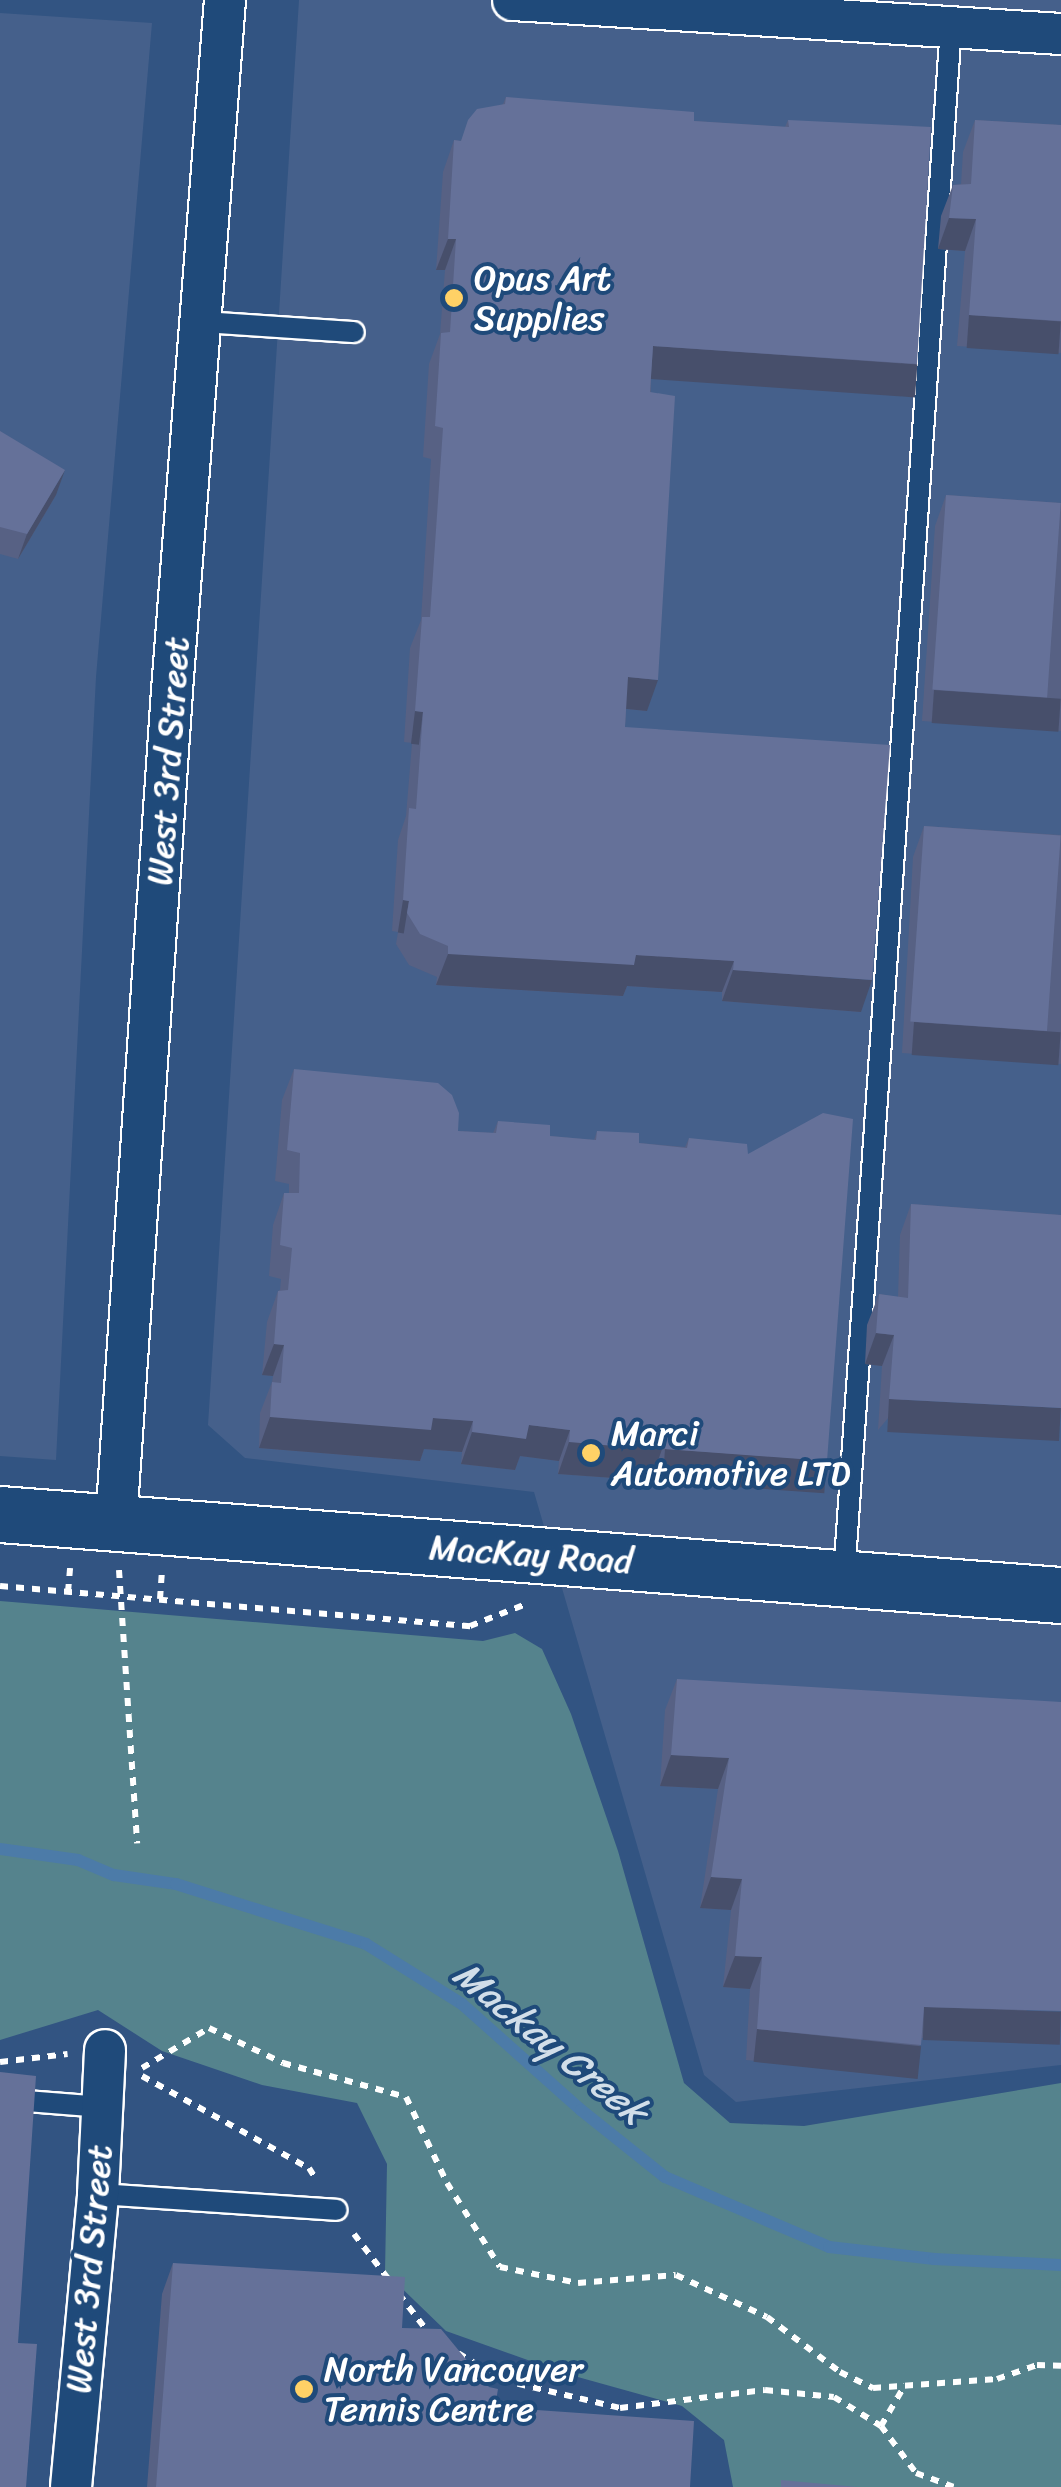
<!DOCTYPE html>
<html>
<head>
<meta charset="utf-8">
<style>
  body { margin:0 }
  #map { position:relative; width:1061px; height:2487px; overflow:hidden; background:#325482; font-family:Sriracha,sans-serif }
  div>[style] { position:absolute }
  .built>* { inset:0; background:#45608b }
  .green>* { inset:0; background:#55838d }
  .stream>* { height:12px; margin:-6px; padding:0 6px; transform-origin:6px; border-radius:6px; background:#4c7ba8 }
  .path>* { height:6px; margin-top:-3px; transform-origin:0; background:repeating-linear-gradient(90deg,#fff 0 8px,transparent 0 16px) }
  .roads { filter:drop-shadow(2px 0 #fff) drop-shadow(-2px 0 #fff) drop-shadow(0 2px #fff) drop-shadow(0 -2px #fff) }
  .lane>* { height:20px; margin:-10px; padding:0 10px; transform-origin:10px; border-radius:10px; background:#1f4a7a }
  .street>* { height:40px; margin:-20px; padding:0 20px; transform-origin:20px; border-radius:20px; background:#1f4a7a }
  .secondary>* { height:55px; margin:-27.5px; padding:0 27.5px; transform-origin:27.5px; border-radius:27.5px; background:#1f4a7a }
  .wall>* { inset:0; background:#576184 }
  .shaded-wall>* { inset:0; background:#474f6b; transform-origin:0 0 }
  .building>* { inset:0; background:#657199; transform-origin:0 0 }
  .dots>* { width:28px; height:28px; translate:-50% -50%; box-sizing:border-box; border:5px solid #1f4a7a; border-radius:50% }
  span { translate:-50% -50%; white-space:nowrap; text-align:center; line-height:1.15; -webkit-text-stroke:8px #1f4a7a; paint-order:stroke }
  .poi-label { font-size:35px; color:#fff }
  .left { translate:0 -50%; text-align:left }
  .street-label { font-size:35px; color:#fff }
  .water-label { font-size:38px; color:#d2dee9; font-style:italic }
</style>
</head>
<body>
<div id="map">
  <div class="built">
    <div style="clip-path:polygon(299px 0,1061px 0,1061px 2065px,736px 2102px,704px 2075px,534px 1492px,245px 1458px,208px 1425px)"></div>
    <div style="clip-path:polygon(0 13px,152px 23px,96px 677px,56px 1460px,0 1456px)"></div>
  </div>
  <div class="green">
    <div style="clip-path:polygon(0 1601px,483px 1641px,515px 1633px,542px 1649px,571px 1714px,618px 1851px,684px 2083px,730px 2123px,804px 2126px,1061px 2083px,1061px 2487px,733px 2487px,724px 2440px,682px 2406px,567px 2374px,446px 2331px,385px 2272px,387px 2164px,357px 2103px,262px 2085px,162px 2051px,98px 2010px,0 2040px)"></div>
  </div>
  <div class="stream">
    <div style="left:0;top:1849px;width:79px;rotate:8deg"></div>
    <div style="left:78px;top:1860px;width:39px;rotate:23deg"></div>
    <div style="left:114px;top:1875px;width:63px;rotate:8.3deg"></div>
    <div style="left:176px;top:1884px;width:199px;rotate:17.5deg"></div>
    <div style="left:366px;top:1944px;width:113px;rotate:32deg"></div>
    <div style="left:462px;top:2004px;width:159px;rotate:41.7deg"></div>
    <div style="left:581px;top:2110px;width:107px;rotate:38.6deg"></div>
    <div style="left:665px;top:2177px;width:178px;rotate:23.1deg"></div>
    <div style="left:829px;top:2247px;width:106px;rotate:6.5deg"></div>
    <div style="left:934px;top:2259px;width:127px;rotate:2.7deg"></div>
  </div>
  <div class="path">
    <div style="left:119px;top:1570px;width:274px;rotate:86.2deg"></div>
    <div style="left:0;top:1586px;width:472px;rotate:4.9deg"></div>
    <div style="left:470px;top:1626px;width:60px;rotate:-21.4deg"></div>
    <div style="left:68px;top:1592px;width:24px;rotate:-85deg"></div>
    <div style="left:160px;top:1599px;width:28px;rotate:-86deg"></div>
    <div style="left:0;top:2062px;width:68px;rotate:-6.7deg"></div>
    <div style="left:142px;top:2068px;width:78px;rotate:-30.8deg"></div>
    <div style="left:209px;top:2028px;width:82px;rotate:25.3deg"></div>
    <div style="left:283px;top:2063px;width:128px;rotate:15.5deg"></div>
    <div style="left:406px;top:2097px;width:95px;rotate:64.5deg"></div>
    <div style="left:447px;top:2183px;width:99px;rotate:57.8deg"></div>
    <div style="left:500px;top:2267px;width:80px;rotate:11.6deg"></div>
    <div style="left:578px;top:2283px;width:98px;rotate:-4.7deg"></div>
    <div style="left:676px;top:2275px;width:100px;rotate:24.8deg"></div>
    <div style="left:767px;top:2317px;width:91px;rotate:37deg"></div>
    <div style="left:840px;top:2372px;width:37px;rotate:26deg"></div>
    <div style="left:873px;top:2388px;width:124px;rotate:-4.2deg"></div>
    <div style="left:997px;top:2379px;width:42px;rotate:-19.3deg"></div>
    <div style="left:1037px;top:2365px;width:24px;rotate:2deg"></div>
    <div style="left:142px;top:2076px;width:191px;rotate:28.9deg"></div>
    <div style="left:309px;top:2168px;width:13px;rotate:58deg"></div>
    <div style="left:354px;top:2234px;width:58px;rotate:52.7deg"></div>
    <div style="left:399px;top:2294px;width:48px;rotate:52.7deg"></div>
    <div style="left:458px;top:2353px;width:52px;rotate:31.5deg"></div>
    <div style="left:502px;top:2380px;width:121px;rotate:13.3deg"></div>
    <div style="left:620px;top:2408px;width:146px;rotate:-7.1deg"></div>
    <div style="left:765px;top:2390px;width:69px;rotate:5.8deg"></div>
    <div style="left:834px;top:2397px;width:55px;rotate:31.7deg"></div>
    <div style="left:881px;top:2426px;width:59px;rotate:53.3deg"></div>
    <div style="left:916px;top:2473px;width:40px;rotate:20.2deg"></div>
    <div style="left:881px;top:2426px;width:48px;rotate:-59.7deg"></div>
  </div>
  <div class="roads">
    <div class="lane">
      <div style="left:202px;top:322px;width:152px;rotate:3.8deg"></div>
      <div style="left:844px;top:1576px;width:1553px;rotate:-86.05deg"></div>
      <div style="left:0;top:2099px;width:102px;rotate:4.5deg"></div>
      <div style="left:98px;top:2194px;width:239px;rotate:3.8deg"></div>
    </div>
    <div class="street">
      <div style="left:513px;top:0;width:549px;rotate:3.55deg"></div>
      <div style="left:116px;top:1523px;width:848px;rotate:-86.15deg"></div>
      <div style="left:173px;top:677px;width:679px;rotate:-85.61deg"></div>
      <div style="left:71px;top:2487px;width:294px;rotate:-84.7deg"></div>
      <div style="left:98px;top:2194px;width:144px;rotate:-87.2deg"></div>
    </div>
    <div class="secondary">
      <div style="left:0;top:1514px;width:1064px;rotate:4.37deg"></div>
    </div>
  </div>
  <div class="wall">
    <div style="clip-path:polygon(506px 97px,694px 121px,785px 127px,788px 120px,917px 364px,906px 395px,651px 378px,647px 711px,626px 709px,625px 727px,861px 1012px,722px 1001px,722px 992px,627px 986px,623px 996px,436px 985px,437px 977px,409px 965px,396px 944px,398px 932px,392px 931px,398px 840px,406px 816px,412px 743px,404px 742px,410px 648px,421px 620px,431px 459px,423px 457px,429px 364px,440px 334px,445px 270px,436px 270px,443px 172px,454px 140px,460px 141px,503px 104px)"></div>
    <div style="clip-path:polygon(975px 120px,1061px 125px,1061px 353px,957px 346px,965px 251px,938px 249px,941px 216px,953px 185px,961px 184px,963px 152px)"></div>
    <div style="clip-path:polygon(0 431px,56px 495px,18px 559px,0 554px)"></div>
    <div style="clip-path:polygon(946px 495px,1061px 503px,1061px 731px,922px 721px,935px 526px)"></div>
    <div style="clip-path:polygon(924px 826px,1061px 835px,1061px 1064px,902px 1053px,913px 857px)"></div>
    <div style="clip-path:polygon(294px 1069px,458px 1131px,493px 1133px,498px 1121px,550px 1136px,594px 1140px,597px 1131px,639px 1143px,685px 1147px,689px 1138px,748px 1154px,816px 1492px,654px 1480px,655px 1469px,618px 1469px,614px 1478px,558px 1474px,559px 1461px,520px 1456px,515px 1470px,461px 1464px,462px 1452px,424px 1449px,420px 1461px,259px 1448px,260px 1413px,272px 1382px,273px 1376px,262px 1375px,267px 1322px,278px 1291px,280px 1290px,281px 1279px,269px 1276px,273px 1225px,284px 1193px,289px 1193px,289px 1184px,275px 1181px,282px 1100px)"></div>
    <div style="clip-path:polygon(911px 1204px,1061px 1215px,878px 1430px,882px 1366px,865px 1364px,867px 1325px,879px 1294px,898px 1297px,900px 1235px)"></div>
    <div style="clip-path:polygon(677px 1679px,1061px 2043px,922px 2038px,910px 2076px,746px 2060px,750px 1989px,723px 1987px,731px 1910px,700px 1908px,718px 1789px,660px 1786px,665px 1710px)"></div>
    <div style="clip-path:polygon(173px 2263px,402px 2328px,495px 2407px,690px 2487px,147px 2487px,162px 2294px)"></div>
  </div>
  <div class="shaded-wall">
    <div style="clip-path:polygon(949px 218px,976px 219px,965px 251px,938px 249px)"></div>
    <div style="clip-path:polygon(448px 239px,456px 239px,445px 270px,436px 270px)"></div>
    <div style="left:969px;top:315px;width:92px;height:33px;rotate:4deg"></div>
    <div style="left:653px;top:346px;width:265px;height:33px;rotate:4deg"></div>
    <div style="clip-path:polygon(65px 470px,56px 495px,18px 559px,27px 534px)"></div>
    <div style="clip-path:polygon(628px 677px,658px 680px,647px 711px,617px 708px)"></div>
    <div style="left:934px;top:690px;width:127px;height:33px;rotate:4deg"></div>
    <div style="left:415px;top:711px;width:8px;height:33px;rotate:7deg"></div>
    <div style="left:403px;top:900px;width:6px;height:33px;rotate:9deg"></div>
    <div style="clip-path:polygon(448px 954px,636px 955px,734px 961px,722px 992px,627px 986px,623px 996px,436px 985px)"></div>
    <div style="clip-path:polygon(733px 970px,872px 980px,861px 1012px,722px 1001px)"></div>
    <div style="left:914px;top:1022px;width:147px;height:33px;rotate:4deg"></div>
    <div style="clip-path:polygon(876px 1333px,894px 1335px,882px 1366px,865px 1364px)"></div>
    <div style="clip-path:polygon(274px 1344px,284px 1345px,273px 1376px,262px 1375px)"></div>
    <div style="left:889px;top:1399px;width:172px;height:33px;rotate:3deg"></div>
    <div style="clip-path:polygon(270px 1417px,433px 1418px,473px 1421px,462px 1452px,424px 1449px,420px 1461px,259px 1448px)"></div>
    <div style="clip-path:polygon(529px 1425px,570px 1430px,559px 1461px,520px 1456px,515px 1470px,461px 1464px,472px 1432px)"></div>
    <div style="clip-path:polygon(626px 1438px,666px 1438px,655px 1469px,618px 1469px,614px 1478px,558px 1474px,569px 1442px)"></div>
    <div style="left:665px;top:1449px;width:162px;height:33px;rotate:4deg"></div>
    <div style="clip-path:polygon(671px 1755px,729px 1758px,718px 1789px,660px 1786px)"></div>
    <div style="clip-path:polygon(711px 1877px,742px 1879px,731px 1910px,700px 1908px)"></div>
    <div style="clip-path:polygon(735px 1956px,762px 1957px,750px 1989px,723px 1987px)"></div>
    <div style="left:924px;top:2007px;width:137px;height:33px;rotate:2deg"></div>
    <div style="left:757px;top:2029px;width:165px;height:33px;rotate:6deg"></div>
  </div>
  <div class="building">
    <div style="clip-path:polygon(506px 97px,694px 112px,694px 121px,789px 127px,788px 120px,931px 127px,917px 364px,653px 346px,650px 392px,675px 396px,658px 680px,628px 677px,625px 727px,890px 745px,872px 980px,733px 970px,734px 961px,636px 955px,634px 965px,448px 954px,448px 946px,420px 934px,407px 913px,409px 901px,403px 900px,409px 808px,416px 809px,423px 712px,415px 711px,422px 617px,430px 617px,443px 428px,435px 426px,441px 333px,450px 332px,456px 239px,448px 239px,454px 140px,461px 141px,468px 120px,477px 109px,505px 104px)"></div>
    <div style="clip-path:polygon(975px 120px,1061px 125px,1061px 321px,969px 315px,976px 219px,949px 218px,953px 185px,971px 184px)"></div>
    <div style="clip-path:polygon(0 431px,65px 470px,27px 534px,0 527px)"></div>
    <div style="left:946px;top:495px;width:115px;height:195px;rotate:4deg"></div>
    <div style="left:924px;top:826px;width:137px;height:196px;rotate:4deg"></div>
    <div style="clip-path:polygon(294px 1069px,438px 1083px,452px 1095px,459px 1113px,458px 1131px,496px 1133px,498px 1121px,550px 1125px,550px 1136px,596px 1140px,597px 1131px,639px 1133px,639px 1143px,687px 1148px,689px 1138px,747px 1144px,748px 1154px,823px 1113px,853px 1119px,827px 1461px,665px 1449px,666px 1438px,626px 1438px,626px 1447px,569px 1442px,570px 1430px,529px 1425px,526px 1439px,472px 1432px,473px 1421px,433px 1418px,431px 1430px,270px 1417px,272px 1382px,281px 1383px,284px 1345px,274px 1344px,278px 1291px,288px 1290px,292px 1248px,280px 1245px,284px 1193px,299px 1193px,300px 1153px,287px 1150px)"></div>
    <div style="clip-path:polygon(911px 1204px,1061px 1215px,1061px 1408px,889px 1399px,894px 1335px,876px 1333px,879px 1294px,908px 1298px)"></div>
    <div style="clip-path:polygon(677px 1679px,1061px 1702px,1061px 2011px,924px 2007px,921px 2045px,757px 2029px,762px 1957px,735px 1956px,742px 1879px,711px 1877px,729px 1758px,671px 1755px)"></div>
    <div style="clip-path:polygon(0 2072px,36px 2076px,18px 2343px,37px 2344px,26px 2487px,0 2487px)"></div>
    <div style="clip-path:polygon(173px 2263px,405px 2277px,402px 2328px,441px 2329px,489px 2387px,498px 2389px,495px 2407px,694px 2421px,690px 2487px,156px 2487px)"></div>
    <div style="clip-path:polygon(781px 2480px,857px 2487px,781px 2487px)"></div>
  </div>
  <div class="dots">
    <div style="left:454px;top:298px;background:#ffd166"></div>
    <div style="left:591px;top:1453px;background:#ffd166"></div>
    <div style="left:304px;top:2389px;background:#ffd166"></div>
  </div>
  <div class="poi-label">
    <span class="left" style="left:474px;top:298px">Opus Art<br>Supplies</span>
    <span class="left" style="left:611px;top:1453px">Marci<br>Automotive LTD</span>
    <span class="left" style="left:324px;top:2389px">North Vancouver<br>Tennis Centre</span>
  </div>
  <div class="street-label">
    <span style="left:168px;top:761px;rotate:-86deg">West 3rd Street</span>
    <span style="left:531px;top:1554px;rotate:4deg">MacKay Road</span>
    <span style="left:89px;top:2269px;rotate:-85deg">West 3rd Street</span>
  </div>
  <div class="water-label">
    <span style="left:550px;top:2043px;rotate:39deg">Mackay Creek</span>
  </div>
</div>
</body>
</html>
